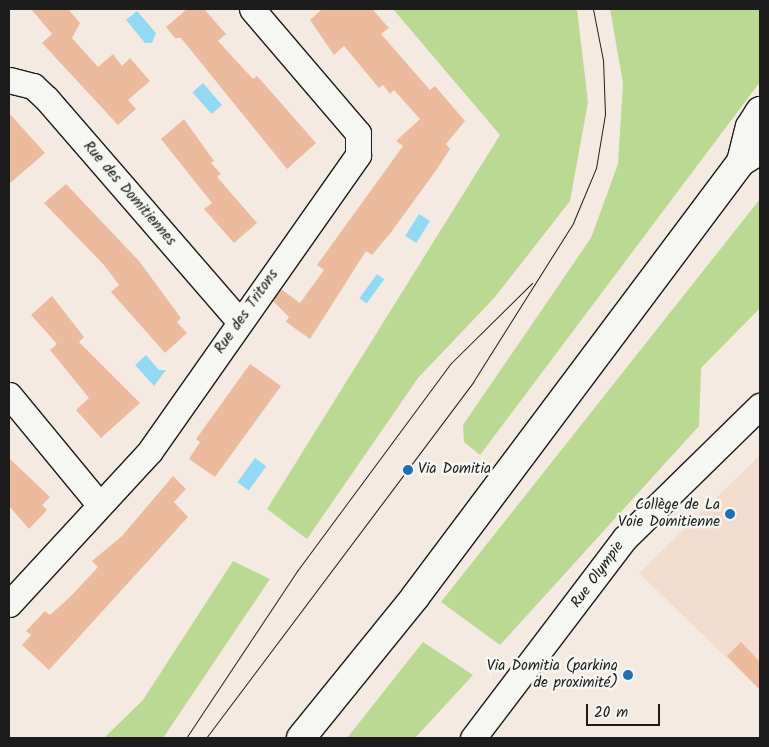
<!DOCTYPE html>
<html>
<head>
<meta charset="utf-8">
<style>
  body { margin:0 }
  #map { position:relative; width:769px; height:747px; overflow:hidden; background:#f4eae1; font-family:Kalam,sans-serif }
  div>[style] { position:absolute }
  .built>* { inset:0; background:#f2dccd }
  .green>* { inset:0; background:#bad992 }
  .water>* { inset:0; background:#92daf4; transform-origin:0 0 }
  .building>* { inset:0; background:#ecbb9d }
  .roads { filter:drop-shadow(1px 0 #1c1c1c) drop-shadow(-1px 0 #1c1c1c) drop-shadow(0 1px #1c1c1c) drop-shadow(0 -1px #1c1c1c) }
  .minor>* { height:25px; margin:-12.5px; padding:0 12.5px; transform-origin:12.5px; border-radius:12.5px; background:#f6f6f2 }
  .major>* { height:28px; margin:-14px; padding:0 14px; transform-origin:14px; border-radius:14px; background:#f6f6f2 }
  .tram>* { height:1px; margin:-0.5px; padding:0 0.5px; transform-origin:0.5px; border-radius:0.5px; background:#1c1c1c }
  .dots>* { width:14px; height:14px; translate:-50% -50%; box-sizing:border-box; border:2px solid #f6f6f2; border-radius:50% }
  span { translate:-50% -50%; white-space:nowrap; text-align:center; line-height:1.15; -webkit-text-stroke:5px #f6f6f2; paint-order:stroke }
  .street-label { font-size:15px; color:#1c1c1c }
  .poi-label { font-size:15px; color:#1c1c1c }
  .left { translate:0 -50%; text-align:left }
  .right { translate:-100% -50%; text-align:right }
  .frame { position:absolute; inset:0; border:10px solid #1c1c1c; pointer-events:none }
  .scale { position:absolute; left:586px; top:704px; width:74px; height:22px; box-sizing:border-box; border:2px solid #1c1c1c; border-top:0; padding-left:6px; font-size:15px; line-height:18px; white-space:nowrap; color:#1c1c1c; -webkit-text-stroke:4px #f6f6f2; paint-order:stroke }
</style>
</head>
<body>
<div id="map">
  <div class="built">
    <div style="clip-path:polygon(760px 455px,760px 690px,639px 573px)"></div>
  </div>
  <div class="green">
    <div style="clip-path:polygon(393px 9px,577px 9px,588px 102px,570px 201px,495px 297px,418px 378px,307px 539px,267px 509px,500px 135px)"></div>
    <div style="clip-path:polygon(610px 9px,760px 9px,760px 82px,480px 455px,464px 442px,463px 425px,591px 238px,618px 164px,623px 83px)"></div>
    <div style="clip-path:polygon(760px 199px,760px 308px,701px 368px,699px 426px,500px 645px,441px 602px)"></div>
    <div style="clip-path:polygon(233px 561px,270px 579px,163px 738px,104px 738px,143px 700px)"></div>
    <div style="clip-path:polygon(423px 642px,473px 675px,415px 738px,347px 738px)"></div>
  </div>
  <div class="water">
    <div style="clip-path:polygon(137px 11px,156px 33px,152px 43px,145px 43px,126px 20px)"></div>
    <div style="left:203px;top:83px;width:29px;height:14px;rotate:49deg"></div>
    <div style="left:419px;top:214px;width:13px;height:26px;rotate:32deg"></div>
    <div style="left:377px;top:274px;width:9px;height:30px;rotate:36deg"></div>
    <div style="clip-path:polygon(146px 355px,159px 370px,166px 370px,154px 386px,135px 365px)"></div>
    <div style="left:255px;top:458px;width:14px;height:30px;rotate:36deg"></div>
  </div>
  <div class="building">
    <div style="clip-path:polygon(31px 9px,68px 9px,80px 23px,72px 38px,98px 67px,113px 54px,122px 66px,130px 58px,150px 81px,128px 100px,136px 109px,118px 125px,42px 43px,52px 34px)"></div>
    <div style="clip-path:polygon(187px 9px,204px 9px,226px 34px,218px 41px,253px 79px,257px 76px,266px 86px,316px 143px,287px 169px,181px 38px,175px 38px,166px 27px)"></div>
    <div style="clip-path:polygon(322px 9px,372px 9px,389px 28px,381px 34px,430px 90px,435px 86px,465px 121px,446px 144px,450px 149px,437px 169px,392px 231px,372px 255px,366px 251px,310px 339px,286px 322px,289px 317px,273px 301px,281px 289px,300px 303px,324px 270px,317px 265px,403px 146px,396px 141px,420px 119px,394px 90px,390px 94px,383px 85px,379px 88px,344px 46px,334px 55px,310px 20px)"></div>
    <div style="clip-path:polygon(9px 113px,45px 153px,9px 184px)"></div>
    <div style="clip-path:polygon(184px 119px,214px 161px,211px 163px,221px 174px,217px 177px,257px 223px,234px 243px,204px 209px,212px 203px,161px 139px)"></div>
    <div style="clip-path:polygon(66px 184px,139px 261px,181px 318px,177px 322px,187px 333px,165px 353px,111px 292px,119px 285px,104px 265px,44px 203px)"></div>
    <div style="clip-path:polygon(52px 296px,84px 337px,79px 342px,140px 403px,101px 438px,76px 410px,89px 398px,50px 350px,57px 344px,31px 315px)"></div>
    <div style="clip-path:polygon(250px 364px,281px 386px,215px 477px,189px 459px,200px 442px,196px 439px)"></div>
    <div style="clip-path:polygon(9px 458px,50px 497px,42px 505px,47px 510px,29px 529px,9px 506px)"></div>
    <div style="clip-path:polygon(173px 476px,186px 489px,174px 502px,188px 517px,49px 670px,22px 645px,31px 635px,26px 631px,45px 611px,50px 615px,70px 597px,98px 567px,92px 561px,122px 536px)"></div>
    <div style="clip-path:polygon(741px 642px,760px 662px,760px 690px,727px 656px)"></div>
  </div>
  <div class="roads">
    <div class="minor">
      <div style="left:9px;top:80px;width:25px;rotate:14deg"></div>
      <div style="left:33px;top:86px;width:18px;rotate:43deg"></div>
      <div style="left:46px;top:98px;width:296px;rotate:49.1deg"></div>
      <div style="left:9px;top:395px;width:141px;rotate:50.5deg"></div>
      <div style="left:9px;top:604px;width:208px;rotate:-47.3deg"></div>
      <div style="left:150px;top:451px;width:362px;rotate:-54.9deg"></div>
      <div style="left:358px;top:155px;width:22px;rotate:-90deg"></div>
      <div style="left:358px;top:133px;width:163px;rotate:-130.5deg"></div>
      <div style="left:473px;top:738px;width:251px;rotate:-52.8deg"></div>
      <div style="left:625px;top:538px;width:189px;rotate:-44.4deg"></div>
    </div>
    <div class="major">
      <div style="left:741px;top:162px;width:36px;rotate:-76deg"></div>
      <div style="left:750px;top:127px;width:19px;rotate:-58deg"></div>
      <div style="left:301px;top:738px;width:181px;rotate:-51deg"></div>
      <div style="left:415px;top:597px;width:544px;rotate:-53.15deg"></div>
      <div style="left:741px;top:162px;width:22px;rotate:-32deg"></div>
    </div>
  </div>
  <div class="tram">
    <div style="left:186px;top:738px;width:201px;rotate:-56.4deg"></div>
    <div style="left:297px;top:571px;width:259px;rotate:-53.5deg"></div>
    <div style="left:451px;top:363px;width:114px;rotate:-44.6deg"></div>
    <div style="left:206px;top:738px;width:445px;rotate:-53.1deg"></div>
    <div style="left:473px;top:382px;width:188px;rotate:-57.8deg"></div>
    <div style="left:573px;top:223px;width:60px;rotate:-67.3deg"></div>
    <div style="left:596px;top:168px;width:55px;rotate:-80.5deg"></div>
    <div style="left:605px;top:114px;width:54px;rotate:-92.1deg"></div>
    <div style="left:603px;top:60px;width:52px;rotate:-101.1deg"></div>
  </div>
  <div class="dots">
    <div style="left:408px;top:470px;background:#1f6fb2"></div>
    <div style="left:730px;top:514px;background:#1f6fb2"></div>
    <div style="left:628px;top:675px;background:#1f6fb2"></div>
  </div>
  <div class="street-label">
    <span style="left:129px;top:194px;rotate:49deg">Rue des Domitiennes</span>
    <span style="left:247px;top:312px;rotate:-55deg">Rue des Tritons</span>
    <span style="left:598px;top:575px;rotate:-54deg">Rue Olympie</span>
  </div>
  <div class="poi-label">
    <span class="left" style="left:418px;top:470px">Via Domitia</span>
    <span class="right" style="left:720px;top:514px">Collège de La<br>Voie Domitienne</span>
    <span class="right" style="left:618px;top:675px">Via Domitia (parking<br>de proximité)</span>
  </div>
  <div class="frame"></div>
  <div class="scale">20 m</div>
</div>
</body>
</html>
